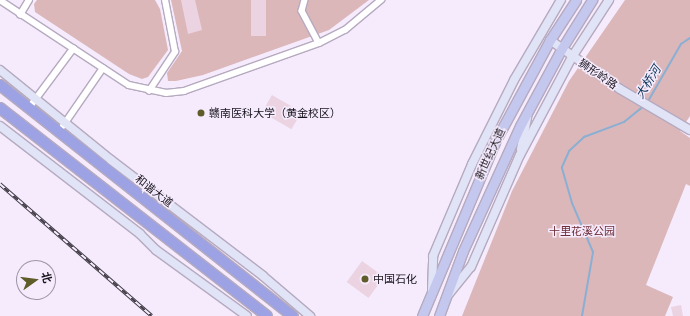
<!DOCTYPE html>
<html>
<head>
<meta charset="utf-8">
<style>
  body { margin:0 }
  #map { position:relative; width:690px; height:316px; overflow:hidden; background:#f5ebfd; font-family:Barlow,"Noto Sans SC",sans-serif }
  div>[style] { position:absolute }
  .green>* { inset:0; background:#dbb7ba }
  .stream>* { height:2px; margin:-1px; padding:0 1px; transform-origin:1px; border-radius:1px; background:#8bafd3 }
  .building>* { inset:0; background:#ebd3e1; transform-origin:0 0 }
  .roads { filter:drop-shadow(1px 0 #b6aabf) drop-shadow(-1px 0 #b6aabf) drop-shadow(0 1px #b6aabf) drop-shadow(0 -1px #b6aabf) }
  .street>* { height:5.5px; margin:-2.75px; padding:0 2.75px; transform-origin:2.75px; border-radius:2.75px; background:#fff }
  .secondary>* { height:8px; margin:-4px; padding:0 4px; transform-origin:4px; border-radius:4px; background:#e1e3f7 }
  .primary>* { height:9px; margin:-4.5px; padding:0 4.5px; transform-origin:4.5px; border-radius:4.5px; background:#c4c7ee }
  .highway>* { height:10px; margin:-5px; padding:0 5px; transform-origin:5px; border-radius:5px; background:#9ca2e3 }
  .rail>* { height:3.5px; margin-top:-1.75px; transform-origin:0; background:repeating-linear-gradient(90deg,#f5ebfd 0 6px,#433d47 0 12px); box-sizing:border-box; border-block:1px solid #433d47 }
  .dots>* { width:11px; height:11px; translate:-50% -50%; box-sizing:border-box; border:2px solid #f5ebfd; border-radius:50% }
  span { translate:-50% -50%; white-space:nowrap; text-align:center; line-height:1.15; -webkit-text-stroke:3px #f5ebfd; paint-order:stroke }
  .street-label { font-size:11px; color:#19141c }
  .poi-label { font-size:11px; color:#19141c }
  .left { translate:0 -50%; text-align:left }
  .park-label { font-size:11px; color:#6d2b35 }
  .water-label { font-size:12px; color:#0a3356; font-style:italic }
  .north { position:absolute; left:16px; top:260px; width:40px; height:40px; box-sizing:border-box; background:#f5ebfd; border:1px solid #9d95a3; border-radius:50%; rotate:76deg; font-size:11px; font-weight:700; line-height:16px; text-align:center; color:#19141c }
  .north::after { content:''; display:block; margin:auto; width:14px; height:18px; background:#5f5c29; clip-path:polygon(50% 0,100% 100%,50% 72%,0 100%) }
</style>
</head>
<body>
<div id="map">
  <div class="green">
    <div style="clip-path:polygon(37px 0,155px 0,160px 9px,168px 50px,148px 77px,142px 79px,129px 74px,35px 12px,34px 4px)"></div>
    <div style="clip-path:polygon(171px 0,369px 0,329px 30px,203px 75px,176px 81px,168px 81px,167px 73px,182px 51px)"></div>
    <div style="clip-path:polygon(625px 0,690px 0,690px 116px,680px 131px,690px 138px,690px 186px,686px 184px,646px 285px,673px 297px,665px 316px,462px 316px,512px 191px,569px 81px)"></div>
  </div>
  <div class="stream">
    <div style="left:647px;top:103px;width:68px;rotate:-60deg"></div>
    <div style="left:681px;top:44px;width:11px;rotate:-34deg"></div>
    <div style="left:582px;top:316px;width:65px;rotate:-80.2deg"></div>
    <div style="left:593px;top:252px;width:53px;rotate:-113.2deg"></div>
    <div style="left:572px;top:203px;width:37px;rotate:-106deg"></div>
    <div style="left:562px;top:167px;width:17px;rotate:-66deg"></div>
    <div style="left:569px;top:151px;width:21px;rotate:-43deg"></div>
    <div style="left:584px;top:137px;width:43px;rotate:-20.6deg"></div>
    <div style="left:624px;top:122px;width:26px;rotate:-39deg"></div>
  </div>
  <div class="building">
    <div style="clip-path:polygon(181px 0,195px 0,202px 30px,188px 34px)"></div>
    <div style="left:251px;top:0;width:15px;height:36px"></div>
    <div style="left:272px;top:95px;width:34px;height:20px;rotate:30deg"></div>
    <div style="left:362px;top:261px;width:27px;height:26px;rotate:36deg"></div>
    <div style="clip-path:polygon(681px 305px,683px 316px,673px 316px,671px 307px)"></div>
  </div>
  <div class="roads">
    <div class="street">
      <div style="left:0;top:0;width:154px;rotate:33.4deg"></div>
      <div style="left:129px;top:85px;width:38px;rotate:12deg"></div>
      <div style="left:166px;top:93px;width:18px;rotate:-6deg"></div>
      <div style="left:184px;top:91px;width:143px;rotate:-19.6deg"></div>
      <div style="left:319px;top:43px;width:29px;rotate:-27deg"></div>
      <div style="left:345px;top:30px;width:47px;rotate:-39.8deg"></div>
      <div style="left:305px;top:0;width:11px;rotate:105deg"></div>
      <div style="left:302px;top:11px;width:36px;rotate:62deg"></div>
      <div style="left:20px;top:15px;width:17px;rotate:-59deg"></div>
      <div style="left:149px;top:91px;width:47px;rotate:-56.3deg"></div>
      <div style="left:175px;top:52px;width:53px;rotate:-100.9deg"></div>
      <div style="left:29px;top:108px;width:74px;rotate:-53.3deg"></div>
      <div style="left:63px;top:126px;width:70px;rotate:-55.4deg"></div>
    </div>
    <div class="secondary">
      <div style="left:550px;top:40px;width:85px;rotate:35deg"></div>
      <div style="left:620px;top:89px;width:81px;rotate:30.4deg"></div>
      <div style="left:0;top:70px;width:143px;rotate:39deg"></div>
      <div style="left:111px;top:160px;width:191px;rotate:37.3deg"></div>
      <div style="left:263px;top:276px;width:62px;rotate:40.4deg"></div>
      <div style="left:0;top:126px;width:177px;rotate:37.6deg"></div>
      <div style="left:140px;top:234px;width:23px;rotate:45deg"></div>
      <div style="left:156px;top:250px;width:112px;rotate:36deg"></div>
      <div style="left:521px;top:149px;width:33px;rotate:-79deg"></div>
      <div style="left:432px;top:290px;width:34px;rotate:-88deg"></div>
      <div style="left:433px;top:256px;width:100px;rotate:-67deg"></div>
      <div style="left:472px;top:164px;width:94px;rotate:-63.4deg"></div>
      <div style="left:514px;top:80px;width:93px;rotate:-59.6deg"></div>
      <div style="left:448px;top:295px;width:36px;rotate:-51deg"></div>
      <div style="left:471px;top:267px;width:122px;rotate:-66.4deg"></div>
      <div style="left:520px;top:155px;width:111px;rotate:-62deg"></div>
      <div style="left:572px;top:57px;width:68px;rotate:-57deg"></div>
    </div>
    <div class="primary">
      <div style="left:422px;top:316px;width:193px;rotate:-67.2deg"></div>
      <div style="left:497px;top:138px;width:111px;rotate:-61.6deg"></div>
      <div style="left:550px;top:40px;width:48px;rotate:-57deg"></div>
      <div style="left:439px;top:316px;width:69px;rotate:-69.7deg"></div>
      <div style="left:463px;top:251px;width:137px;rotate:-65.5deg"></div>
      <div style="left:520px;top:126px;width:89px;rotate:-61.7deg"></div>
      <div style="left:562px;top:48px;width:57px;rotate:-58deg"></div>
    </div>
    <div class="highway">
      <div style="left:0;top:85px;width:373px;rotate:38.3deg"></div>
      <div style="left:0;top:108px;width:338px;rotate:37.9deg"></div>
    </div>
  </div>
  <div class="rail">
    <div style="left:0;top:184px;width:201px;rotate:41deg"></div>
  </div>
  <div class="dots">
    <div style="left:201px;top:113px;background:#5f5c29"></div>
    <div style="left:365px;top:279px;background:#5f5c29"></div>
  </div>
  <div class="street-label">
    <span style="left:598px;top:74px;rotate:34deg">狮形岭路</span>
    <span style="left:490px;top:154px;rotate:-65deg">新世纪大道</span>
    <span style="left:154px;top:191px;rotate:38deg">和谐大道</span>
  </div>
  <div class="poi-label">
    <span class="left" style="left:209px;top:113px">赣南医科大学（黄金校区）</span>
    <span class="left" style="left:373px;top:279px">中国石化</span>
  </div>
  <div class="park-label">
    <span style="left:582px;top:231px">十里花溪公园</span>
  </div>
  <div class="water-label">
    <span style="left:648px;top:82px;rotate:-58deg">大桥河</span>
  </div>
  <div class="north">北</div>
</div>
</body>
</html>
